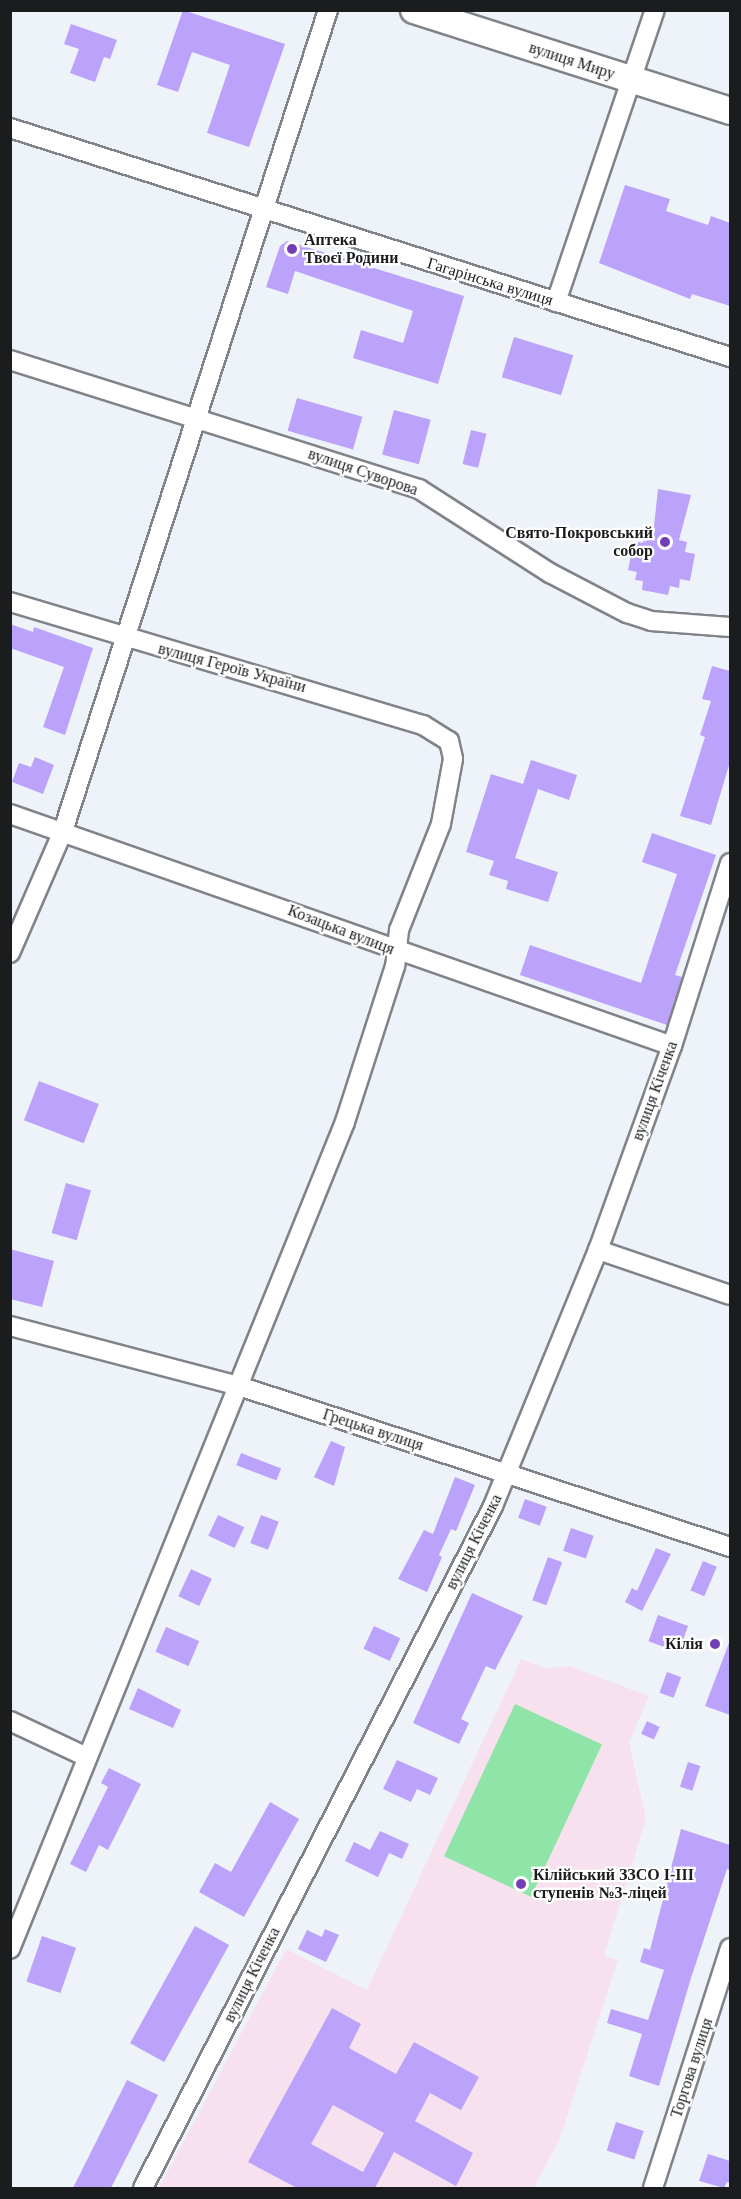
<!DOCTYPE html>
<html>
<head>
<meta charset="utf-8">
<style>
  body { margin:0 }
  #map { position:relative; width:741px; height:2199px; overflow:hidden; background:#eef3fa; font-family:Georgia,serif }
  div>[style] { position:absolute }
  .education>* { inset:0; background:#f8e1ee }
  .green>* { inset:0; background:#8fe4a8; transform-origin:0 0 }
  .building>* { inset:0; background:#bba2fb; transform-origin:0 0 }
  .roads { filter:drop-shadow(2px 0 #80838a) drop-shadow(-2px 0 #80838a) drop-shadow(0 2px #80838a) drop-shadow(0 -2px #80838a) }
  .street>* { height:18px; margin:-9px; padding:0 9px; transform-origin:9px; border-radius:9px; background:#fff }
  .secondary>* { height:26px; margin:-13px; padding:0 13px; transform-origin:13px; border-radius:13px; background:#fff }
  .dots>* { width:16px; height:16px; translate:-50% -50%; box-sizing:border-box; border:3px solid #fff; border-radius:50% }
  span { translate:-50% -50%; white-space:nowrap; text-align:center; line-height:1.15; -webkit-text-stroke:4.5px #fff; paint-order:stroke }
  .street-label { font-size:16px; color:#1a1c1e }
  .poi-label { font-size:16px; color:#1a1c1e; font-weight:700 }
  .left { translate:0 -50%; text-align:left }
  .right { translate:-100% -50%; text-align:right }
  .frame { position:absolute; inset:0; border:12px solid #1a1c1e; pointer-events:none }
</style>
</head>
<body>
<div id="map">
  <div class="education">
    <div style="clip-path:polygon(521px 1659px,545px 1668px,569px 1666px,649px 1696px,629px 1742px,646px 1819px,604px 1956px,618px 1960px,560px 2138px,534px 2188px,159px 2188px,286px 1949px,367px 1990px)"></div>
  </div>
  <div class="green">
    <div style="left:515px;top:1704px;width:96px;height:168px;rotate:25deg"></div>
  </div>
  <div class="building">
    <div style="clip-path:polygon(183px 10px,285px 44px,249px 147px,207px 133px,230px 65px,192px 52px,178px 92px,157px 85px)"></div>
    <div style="clip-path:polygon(71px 24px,117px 40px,110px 59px,104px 57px,95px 82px,70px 73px,79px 49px,64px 44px)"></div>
    <div style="clip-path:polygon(625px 185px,670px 199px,666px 211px,708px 225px,711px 216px,730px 223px,730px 306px,692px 294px,690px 299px,599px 263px)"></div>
    <div style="clip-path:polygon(287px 241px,464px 296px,438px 384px,353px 358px,361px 330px,403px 343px,413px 311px,295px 271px,288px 294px,266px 287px,280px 246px)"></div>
    <div style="left:514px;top:337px;width:62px;height:42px;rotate:17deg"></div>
    <div style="left:297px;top:398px;width:68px;height:34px;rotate:16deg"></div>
    <div style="left:394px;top:410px;width:38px;height:46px;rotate:15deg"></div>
    <div style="left:471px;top:430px;width:16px;height:35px;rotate:14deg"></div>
    <div style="clip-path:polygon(658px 489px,691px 495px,679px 540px,687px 542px,685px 552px,695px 554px,690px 581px,680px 579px,679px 588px,670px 586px,668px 595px,642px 590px,643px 581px,635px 580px,637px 572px,628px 570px,634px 541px,643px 543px,645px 534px,653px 535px)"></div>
    <div style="clip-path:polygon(10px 624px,33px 632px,34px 627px,93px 648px,65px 735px,43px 727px,64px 667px,10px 648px)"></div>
    <div style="clip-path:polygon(712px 666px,730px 671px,730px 762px,711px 825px,680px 816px,705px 737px,700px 735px,711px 701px,702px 699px)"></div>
    <div style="clip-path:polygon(35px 757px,54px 765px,43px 794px,12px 782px,19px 763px,31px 767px)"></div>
    <div style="clip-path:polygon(531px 760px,577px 775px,569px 800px,538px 789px,515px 858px,558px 872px,548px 902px,506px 889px,508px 881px,489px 875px,494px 861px,466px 852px,491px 774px,523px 784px)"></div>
    <div style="clip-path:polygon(652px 833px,716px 855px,675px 975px,682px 977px,667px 1025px,520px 975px,530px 945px,641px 983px,677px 874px,642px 862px)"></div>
    <div style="left:39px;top:1081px;width:64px;height:42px;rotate:21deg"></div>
    <div style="left:66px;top:1183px;width:26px;height:52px;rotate:16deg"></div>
    <div style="clip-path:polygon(10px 1249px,54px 1261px,42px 1307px,10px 1299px)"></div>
    <div style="clip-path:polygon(331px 1441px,345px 1447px,334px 1486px,314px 1477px)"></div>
    <div style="left:241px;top:1453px;width:43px;height:13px;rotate:21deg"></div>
    <div style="clip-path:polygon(455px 1477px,475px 1485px,456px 1531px,451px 1529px,439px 1555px,442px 1557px,427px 1592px,398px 1579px,424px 1530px,433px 1534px)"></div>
    <div style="left:525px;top:1499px;width:23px;height:20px;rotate:20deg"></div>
    <div style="left:218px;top:1515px;width:29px;height:23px;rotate:25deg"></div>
    <div style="left:261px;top:1515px;width:19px;height:30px;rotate:21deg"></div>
    <div style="left:571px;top:1528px;width:24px;height:24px;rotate:19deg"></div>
    <div style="clip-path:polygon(656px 1548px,671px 1554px,642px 1611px,625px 1602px,632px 1588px,637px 1591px)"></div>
    <div style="left:548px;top:1557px;width:15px;height:46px;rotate:20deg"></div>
    <div style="left:703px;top:1561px;width:15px;height:32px;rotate:23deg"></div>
    <div style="left:191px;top:1569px;width:23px;height:30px;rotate:25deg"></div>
    <div style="clip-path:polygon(472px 1593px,523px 1616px,495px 1670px,486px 1666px,461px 1719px,469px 1723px,459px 1744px,413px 1723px)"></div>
    <div style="left:658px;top:1615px;width:32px;height:28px;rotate:20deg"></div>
    <div style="left:374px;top:1626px;width:29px;height:25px;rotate:25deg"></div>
    <div style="left:166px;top:1627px;width:36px;height:27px;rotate:23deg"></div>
    <div style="clip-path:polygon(729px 1643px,730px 1643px,730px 1715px,705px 1706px)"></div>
    <div style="left:667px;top:1672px;width:15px;height:22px;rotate:20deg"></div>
    <div style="clip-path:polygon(138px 1688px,181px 1710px,173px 1728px,129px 1709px)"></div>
    <div style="left:647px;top:1721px;width:14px;height:14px;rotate:25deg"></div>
    <div style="clip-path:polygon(397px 1760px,438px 1778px,430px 1795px,417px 1789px,411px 1802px,383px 1789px)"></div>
    <div style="left:688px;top:1762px;width:13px;height:26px;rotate:18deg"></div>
    <div style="clip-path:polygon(109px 1768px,141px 1784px,108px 1850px,99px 1845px,86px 1872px,70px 1864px,108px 1787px,101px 1783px)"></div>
    <div style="clip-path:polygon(270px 1802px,299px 1819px,244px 1917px,199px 1892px,215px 1863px,231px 1872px)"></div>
    <div style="clip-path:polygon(681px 1829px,730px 1845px,730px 1870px,727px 1869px,691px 1978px,659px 2086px,629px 2076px,642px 2034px,607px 2023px,611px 2009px,648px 2020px,664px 1970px,640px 1962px,644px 1948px,650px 1950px)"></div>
    <div style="clip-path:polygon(380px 1831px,409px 1844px,402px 1859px,389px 1853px,378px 1877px,345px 1861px,354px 1842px,370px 1850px)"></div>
    <div style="left:195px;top:1926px;width:39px;height:134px;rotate:29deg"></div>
    <div style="clip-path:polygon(325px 1929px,339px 1935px,326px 1962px,298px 1949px,307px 1930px,322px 1937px)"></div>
    <div style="left:42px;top:1936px;width:36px;height:48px;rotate:19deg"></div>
    <div style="clip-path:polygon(evenodd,332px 2008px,361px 2024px,349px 2048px,396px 2074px,414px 2042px,479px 2077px,461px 2110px,430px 2093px,415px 2121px,473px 2153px,456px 2186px,394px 2152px,375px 2188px,297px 2188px,248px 2162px,332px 2008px,333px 2105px,384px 2133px,363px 2172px,311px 2144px,333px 2105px)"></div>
    <div style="clip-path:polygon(127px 2080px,158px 2095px,111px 2188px,73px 2188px)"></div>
    <div style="left:616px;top:2122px;width:29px;height:30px;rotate:18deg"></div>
    <div style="clip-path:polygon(708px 2154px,730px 2161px,730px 2183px,727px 2182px,724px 2188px,699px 2181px)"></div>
  </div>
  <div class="roads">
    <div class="street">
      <div style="left:10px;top:128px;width:756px;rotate:17.64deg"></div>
      <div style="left:556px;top:302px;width:308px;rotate:-71.3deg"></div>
      <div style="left:10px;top:360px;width:429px;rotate:17.5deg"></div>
      <div style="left:419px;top:489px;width:156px;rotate:32.7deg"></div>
      <div style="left:550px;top:573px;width:87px;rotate:27.5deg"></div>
      <div style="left:627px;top:613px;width:25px;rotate:18deg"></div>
      <div style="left:651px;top:621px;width:79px;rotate:4.3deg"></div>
      <div style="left:10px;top:602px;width:431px;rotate:16.6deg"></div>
      <div style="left:423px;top:725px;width:31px;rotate:32deg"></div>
      <div style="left:449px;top:741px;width:18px;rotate:77deg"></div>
      <div style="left:453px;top:759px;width:66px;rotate:100.5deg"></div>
      <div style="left:441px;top:824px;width:114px;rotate:111.6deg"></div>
      <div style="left:399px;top:930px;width:36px;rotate:96deg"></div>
      <div style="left:395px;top:966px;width:164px;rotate:107.8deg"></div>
      <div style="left:345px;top:1122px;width:892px;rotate:112.05deg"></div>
      <div style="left:10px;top:814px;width:701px;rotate:19.31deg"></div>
      <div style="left:10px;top:953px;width:133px;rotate:-66.5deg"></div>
      <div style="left:63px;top:831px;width:863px;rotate:-72.11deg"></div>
      <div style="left:598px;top:1250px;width:139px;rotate:18.8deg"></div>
      <div style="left:10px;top:1326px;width:237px;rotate:14.7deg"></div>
      <div style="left:239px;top:1386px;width:517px;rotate:18.15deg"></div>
      <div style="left:10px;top:1721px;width:85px;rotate:25.1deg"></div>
      <div style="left:143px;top:2188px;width:767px;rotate:-62.83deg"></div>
      <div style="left:493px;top:1506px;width:277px;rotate:-67.7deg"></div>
      <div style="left:598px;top:1250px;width:217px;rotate:-70.1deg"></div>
      <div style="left:672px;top:1046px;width:192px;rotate:-72.4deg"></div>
      <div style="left:653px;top:2188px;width:252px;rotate:-72.2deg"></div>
    </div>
    <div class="secondary">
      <div style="left:414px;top:10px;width:332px;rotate:17.7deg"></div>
    </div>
  </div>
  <div class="dots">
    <div style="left:292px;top:249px;background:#713eb5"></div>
    <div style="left:665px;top:542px;background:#713eb5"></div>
    <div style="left:715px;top:1644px;background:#713eb5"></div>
    <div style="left:521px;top:1884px;background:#713eb5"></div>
  </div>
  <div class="street-label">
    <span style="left:572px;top:61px;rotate:18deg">вулиця Миру</span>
    <span style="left:490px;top:282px;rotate:17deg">Гагарінська вулиця</span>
    <span style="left:363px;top:472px;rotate:19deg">вулиця Суворова</span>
    <span style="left:232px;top:668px;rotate:15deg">вулиця Героїв України</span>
    <span style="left:341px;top:930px;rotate:21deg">Козацька вулиця</span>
    <span style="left:655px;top:1091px;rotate:-70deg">вулиця Кіченка</span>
    <span style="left:373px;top:1430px;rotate:18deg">Грецька вулиця</span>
    <span style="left:474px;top:1542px;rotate:-63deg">вулиця Кіченка</span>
    <span style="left:252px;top:1975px;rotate:-63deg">вулиця Кіченка</span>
    <span style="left:692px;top:2068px;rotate:-72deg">Торгова вулиця</span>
  </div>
  <div class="poi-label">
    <span class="left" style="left:304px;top:249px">Аптека<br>Твоєї Родини</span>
    <span class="right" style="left:653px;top:542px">Свято-Покровський<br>собор</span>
    <span class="right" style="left:703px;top:1644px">Кілія</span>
    <span class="left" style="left:533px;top:1884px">Кілійський ЗЗСО І-ІІІ<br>ступенів №3-ліцей</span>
  </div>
  <div class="frame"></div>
</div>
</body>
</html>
